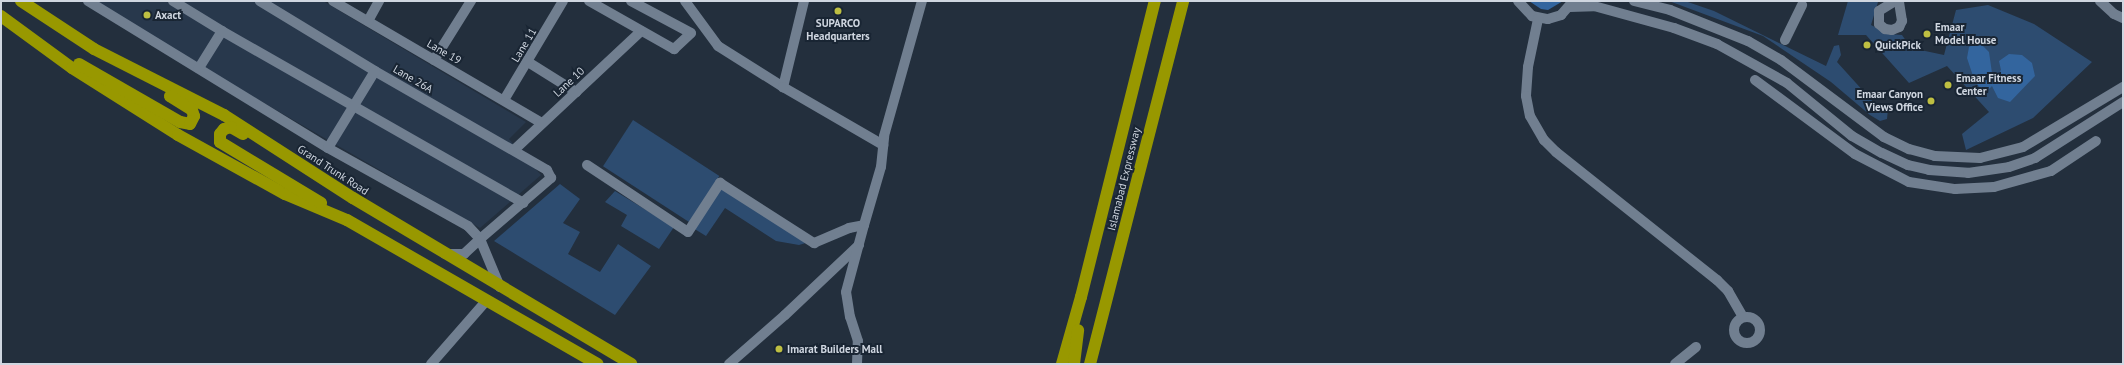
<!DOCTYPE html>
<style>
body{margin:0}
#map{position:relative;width:2124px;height:365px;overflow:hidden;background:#232f3d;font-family:"PT Sans",sans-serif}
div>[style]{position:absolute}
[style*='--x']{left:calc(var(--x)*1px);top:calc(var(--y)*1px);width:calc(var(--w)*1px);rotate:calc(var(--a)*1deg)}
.built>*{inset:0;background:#28384c}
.green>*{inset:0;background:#2d4c70;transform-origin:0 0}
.water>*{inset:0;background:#33659e}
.minor>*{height:10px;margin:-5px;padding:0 5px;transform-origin:5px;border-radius:5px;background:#717f90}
.minor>.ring{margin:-5px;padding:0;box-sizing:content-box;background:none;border:10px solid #717f90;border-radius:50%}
.highway>*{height:12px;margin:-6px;padding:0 6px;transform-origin:6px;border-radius:6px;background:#989800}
.dots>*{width:11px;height:11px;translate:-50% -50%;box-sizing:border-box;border:2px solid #192533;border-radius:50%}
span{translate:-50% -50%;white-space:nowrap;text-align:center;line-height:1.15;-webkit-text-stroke:4px #192533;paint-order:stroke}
.poi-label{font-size:11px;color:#cfd6e0;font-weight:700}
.left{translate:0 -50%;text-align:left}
.right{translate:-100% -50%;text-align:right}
.street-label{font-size:11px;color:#cfd6e0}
.frame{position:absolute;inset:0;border:2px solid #cfd6e0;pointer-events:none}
</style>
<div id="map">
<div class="built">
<i style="clip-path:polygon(88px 1px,323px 1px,526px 122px,509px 139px,541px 175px,480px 228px)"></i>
</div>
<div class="green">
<i style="clip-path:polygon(1669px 1px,1685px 1px,1714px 11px,1826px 66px,1834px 46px,1839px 45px,1841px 55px,1837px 62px,1875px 104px,1888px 109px,1887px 119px,1880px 121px,1870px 115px,1831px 82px,1763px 36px)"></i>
<i style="clip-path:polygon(1848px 1px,1878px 2px,1871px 25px,1888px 34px,1902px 35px,1911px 48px,1944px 55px,1956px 10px,1988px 5px,2034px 24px,2092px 62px,2033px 118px,1966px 150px,1962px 134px,1989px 112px,1947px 66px,1909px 83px,1866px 35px,1838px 35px)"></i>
<i style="left:633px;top:120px;width:103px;height:55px;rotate:33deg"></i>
<i style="clip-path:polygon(560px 184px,580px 199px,563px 223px,580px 232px,568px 254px,600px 272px,618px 244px,651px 266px,615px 315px,494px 241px)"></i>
<i style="clip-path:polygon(721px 187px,809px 242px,799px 245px,776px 241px,725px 208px,706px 236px,693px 228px)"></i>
<i style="clip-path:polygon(615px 191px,674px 227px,659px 249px,621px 226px,627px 215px,605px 202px)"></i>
</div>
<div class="water">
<i style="clip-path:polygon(1529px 1px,1563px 1px,1548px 10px,1541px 9px)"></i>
<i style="clip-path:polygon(1978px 41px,1989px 52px,1992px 73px,1997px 76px,2001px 70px,1999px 61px,2009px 54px,2022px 55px,2032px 63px,2035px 76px,2010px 102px,1998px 98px,1992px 86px,1985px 93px,1975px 82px,1967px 58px,1969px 47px)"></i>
</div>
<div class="minor">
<i style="--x:88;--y:1;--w:281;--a:31.5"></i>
<i style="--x:328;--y:148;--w:160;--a:29.1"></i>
<i style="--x:468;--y:226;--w:18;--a:47"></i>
<i style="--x:480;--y:239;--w:94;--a:-40.7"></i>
<i style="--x:551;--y:178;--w:9;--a:-117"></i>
<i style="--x:547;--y:170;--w:198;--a:-150.1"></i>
<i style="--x:375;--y:71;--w:135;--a:-148.7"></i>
<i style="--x:173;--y:1;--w:57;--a:31.5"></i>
<i style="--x:222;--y:31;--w:44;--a:121.9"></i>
<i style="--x:333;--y:1;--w:242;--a:30.3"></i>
<i style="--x:589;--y:1;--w:98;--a:29.5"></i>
<i style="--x:674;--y:49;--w:23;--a:-43"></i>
<i style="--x:691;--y:33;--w:68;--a:-151.9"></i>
<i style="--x:685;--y:1;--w:56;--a:53.7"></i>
<i style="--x:718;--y:46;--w:77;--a:32.2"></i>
<i style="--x:804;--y:1;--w:89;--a:103.7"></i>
<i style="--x:783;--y:87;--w:116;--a:30.1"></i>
<i style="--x:1518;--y:1;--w:21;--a:47"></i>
<i style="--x:1532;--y:16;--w:16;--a:11"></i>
<i style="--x:1548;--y:19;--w:14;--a:-17"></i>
<i style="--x:1561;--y:15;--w:18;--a:-49"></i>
<i style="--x:1634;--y:1;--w:37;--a:14"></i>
<i style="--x:1670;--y:10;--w:84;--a:21.7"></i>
<i style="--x:1748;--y:41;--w:38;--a:30"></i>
<i style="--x:1781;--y:60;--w:129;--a:36.8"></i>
<i style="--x:1884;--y:137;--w:28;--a:26"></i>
<i style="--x:1909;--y:149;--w:27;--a:15"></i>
<i style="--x:1935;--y:156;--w:45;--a:2.5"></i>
<i style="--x:1980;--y:158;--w:44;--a:-14.3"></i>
<i style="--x:2023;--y:147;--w:117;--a:-31"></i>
<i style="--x:1895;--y:1;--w:19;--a:148"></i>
<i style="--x:1879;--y:11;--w:13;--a:90"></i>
<i style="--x:1879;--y:24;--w:8;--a:40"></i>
<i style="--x:1885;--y:29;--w:7;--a:8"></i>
<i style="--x:1892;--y:30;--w:8;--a:-23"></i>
<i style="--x:1899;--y:27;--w:7;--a:-63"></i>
<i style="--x:1902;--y:21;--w:20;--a:-99"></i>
<i style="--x:2100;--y:1;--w:19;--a:43"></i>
<i style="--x:2114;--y:14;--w:10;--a:24"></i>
<i style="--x:1570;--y:7;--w:24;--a:-2"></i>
<i style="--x:1594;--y:6;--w:83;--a:15.4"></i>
<i style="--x:1674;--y:28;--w:46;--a:20.4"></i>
<i style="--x:1717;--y:44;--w:80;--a:29.1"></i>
<i style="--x:1787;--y:83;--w:84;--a:39.2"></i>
<i style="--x:1852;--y:136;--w:34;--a:30"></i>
<i style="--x:1882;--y:153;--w:29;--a:25"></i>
<i style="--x:1908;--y:165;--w:22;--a:13"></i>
<i style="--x:1929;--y:170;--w:39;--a:4"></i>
<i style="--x:1968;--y:173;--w:41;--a:-8.3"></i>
<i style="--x:2009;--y:167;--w:28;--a:-19"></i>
<i style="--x:2035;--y:158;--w:104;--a:-32.5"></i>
<i style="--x:1538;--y:19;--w:49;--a:101.8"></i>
<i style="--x:1528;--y:67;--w:29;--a:94"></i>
<i style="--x:1526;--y:96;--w:20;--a:79"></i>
<i style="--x:1530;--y:116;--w:28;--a:60"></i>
<i style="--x:1544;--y:140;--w:17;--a:45"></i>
<i style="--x:1556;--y:152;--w:206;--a:38.5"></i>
<i style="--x:1717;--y:280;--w:16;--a:45"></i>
<i style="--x:1728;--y:291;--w:30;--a:60"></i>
<i style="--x:368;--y:21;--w:23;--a:-61"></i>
<i style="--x:222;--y:31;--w:347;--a:29.7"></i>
<i style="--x:1785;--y:40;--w:39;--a:-64"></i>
<i style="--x:434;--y:60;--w:70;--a:-57.9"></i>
<i style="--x:528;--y:62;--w:57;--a:32"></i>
<i style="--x:1755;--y:80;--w:124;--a:36.5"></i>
<i style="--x:1855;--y:154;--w:61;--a:27.4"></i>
<i style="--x:1909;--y:182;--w:47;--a:8.7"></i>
<i style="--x:1955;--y:189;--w:39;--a:-3"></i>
<i style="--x:1994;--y:187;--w:59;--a:-15.7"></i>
<i style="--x:2051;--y:171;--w:54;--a:-33.7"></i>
<i style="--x:504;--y:100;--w:115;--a:-59.2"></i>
<i style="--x:328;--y:148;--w:90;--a:-58.6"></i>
<i style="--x:514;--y:150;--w:174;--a:-43.1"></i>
<i style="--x:587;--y:165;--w:121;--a:33.6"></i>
<i style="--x:688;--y:232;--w:59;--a:-56.9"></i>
<i style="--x:720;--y:183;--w:112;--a:32.6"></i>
<i style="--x:814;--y:243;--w:38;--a:-23"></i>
<i style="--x:849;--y:228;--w:15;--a:-11"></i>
<i style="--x:864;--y:225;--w:60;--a:-73.7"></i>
<i style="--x:881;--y:167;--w:31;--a:-84"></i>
<i style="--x:884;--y:136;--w:140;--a:-74.3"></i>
<i style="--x:445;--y:254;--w:19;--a:0"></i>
<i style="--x:464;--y:254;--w:22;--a:-43"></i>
<i style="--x:480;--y:239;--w:52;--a:67.4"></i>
<i class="ring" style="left:1734px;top:317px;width:16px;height:16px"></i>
<i style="--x:431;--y:364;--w:85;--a:-48.8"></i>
<i style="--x:729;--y:364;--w:74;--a:-41.2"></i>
<i style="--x:785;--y:315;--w:102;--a:-43.4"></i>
<i style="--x:857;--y:364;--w:23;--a:-88"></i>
<i style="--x:858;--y:341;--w:25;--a:-108"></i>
<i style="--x:850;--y:317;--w:25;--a:-99"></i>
<i style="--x:846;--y:292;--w:69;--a:-75"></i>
<i style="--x:1675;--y:364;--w:27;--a:-39"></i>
</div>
<div class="highway">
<i style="--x:21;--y:1;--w:87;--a:33.3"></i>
<i style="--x:94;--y:49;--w:146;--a:26.9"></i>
<i style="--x:224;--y:115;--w:153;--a:32.8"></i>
<i style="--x:353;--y:198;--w:324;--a:30.8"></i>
<i style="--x:1;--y:16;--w:88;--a:36.2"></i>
<i style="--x:72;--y:68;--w:125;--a:32.3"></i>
<i style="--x:178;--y:135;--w:122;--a:28.9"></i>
<i style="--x:285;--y:194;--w:67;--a:22.8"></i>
<i style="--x:347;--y:220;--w:289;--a:29.9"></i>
<i style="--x:79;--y:64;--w:116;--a:29.9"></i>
<i style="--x:180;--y:122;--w:10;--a:11"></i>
<i style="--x:190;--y:124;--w:9;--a:-63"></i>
<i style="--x:194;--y:116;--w:6;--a:-108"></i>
<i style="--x:192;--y:110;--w:26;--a:-148"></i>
<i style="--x:243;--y:134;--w:14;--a:-150"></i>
<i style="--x:231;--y:127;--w:7;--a:164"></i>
<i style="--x:224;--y:129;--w:6;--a:129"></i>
<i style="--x:220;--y:134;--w:8;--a:90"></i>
<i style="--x:220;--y:142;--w:118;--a:31.1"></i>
<i style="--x:1062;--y:364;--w:70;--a:-74.2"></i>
<i style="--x:1081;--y:297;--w:305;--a:-76"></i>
<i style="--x:1074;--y:364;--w:34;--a:-83"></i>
<i style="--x:1090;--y:364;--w:375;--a:-75.6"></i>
</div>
<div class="dots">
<i style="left:838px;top:11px;background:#bebf42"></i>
<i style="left:147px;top:15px;background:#bebf42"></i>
<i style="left:1927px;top:34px;background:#bebf42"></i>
<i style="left:1867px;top:45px;background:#bebf42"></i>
<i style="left:1948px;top:85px;background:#bebf42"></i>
<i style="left:1931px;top:101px;background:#bebf42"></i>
<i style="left:779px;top:349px;background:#bebf42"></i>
</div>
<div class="poi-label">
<span class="left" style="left:155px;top:15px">Axact</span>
<span style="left:838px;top:30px">SUPARCO<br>Headquarters</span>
<span class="left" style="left:1935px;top:34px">Emaar<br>Model House</span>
<span class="left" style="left:1875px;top:45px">QuickPick</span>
<span class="left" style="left:1956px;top:85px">Emaar Fitness<br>Center</span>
<span class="right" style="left:1923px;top:101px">Emaar Canyon<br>Views Office</span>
<span class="left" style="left:787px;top:349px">Imarat Builders Mall</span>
</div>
<div class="street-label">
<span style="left:524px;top:45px;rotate:-59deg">Lane 11</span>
<span style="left:444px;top:52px;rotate:30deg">Lane 19</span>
<span style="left:413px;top:79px;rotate:30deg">Lane 26A</span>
<span style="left:569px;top:82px;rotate:-43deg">Lane 10</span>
<span style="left:333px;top:170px;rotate:33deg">Grand Trunk Road</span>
<span style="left:1124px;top:179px;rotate:-76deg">Islamabad Expressway</span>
</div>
<div class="frame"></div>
</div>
